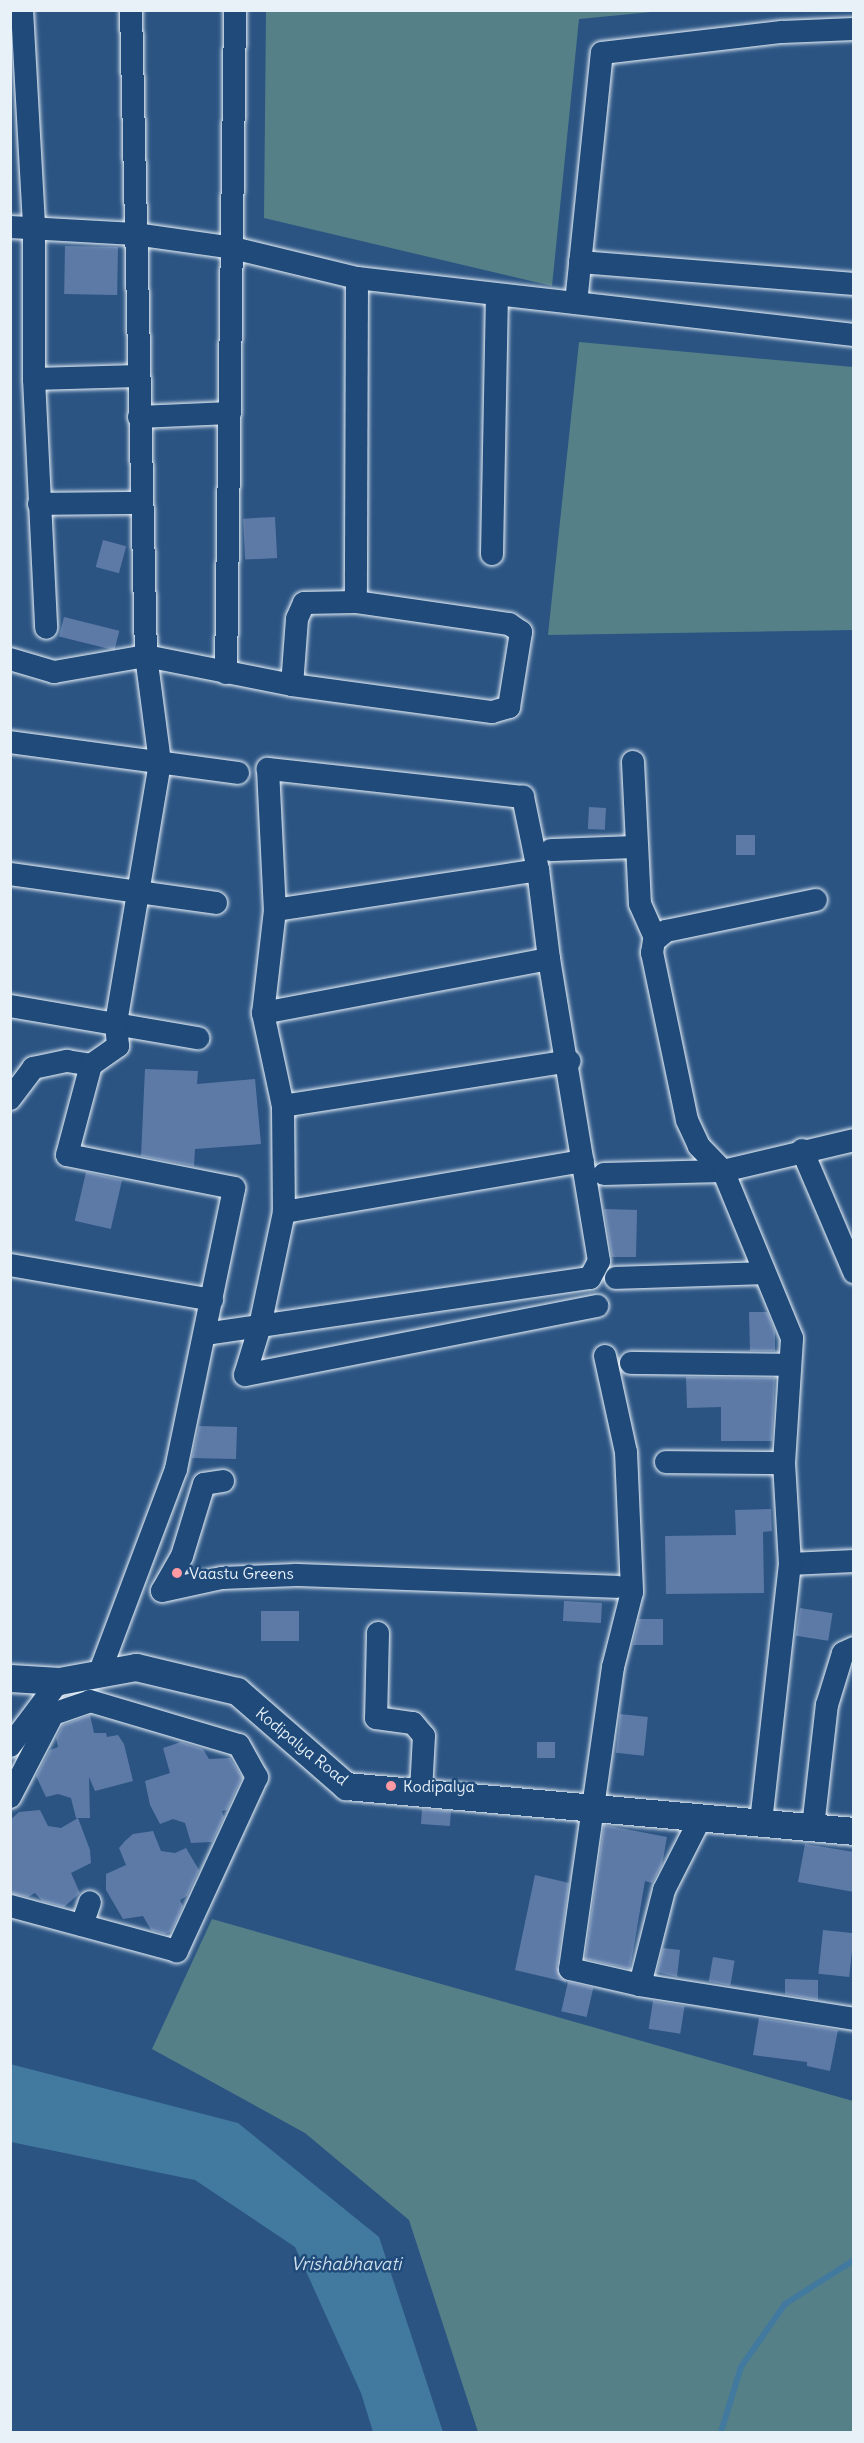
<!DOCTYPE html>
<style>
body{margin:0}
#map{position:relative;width:864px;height:2443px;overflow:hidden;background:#2b5483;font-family:Delius,sans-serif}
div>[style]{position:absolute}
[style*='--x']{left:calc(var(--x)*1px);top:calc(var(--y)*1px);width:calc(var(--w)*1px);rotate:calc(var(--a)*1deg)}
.green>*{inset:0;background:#568087}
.water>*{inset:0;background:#42799f}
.stream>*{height:6px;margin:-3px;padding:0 3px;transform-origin:3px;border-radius:3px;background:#42799f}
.building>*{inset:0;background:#5d7aa7;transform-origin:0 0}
.roads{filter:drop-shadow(0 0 2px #e8f1f8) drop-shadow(0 0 2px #e8f1f8)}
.minor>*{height:22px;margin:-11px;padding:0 11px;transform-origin:11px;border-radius:11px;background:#1f4a7a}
.major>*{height:27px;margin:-13.5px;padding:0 13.5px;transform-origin:13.5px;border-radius:13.5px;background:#1f4a7a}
.dots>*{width:16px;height:16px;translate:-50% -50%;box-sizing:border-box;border:3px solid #1f4a7a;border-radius:50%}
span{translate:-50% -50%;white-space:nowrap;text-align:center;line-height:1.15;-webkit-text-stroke:5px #1f4a7a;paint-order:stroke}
.poi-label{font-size:16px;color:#e8f1f8}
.left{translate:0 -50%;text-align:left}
.street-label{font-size:16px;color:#e8f1f8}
.water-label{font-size:18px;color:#cfdfeb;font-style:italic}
.frame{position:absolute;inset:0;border:12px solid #e8f1f8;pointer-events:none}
</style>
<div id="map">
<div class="green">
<i style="clip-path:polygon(266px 11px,662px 11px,579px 19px,552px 286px,264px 218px)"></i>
<i style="clip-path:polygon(579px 342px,853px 367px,853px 630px,548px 635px)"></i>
<i style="clip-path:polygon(212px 1919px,853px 2101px,853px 2432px,478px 2432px,409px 2220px,305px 2133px,152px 2049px)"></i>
</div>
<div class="water">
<i style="clip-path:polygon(10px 2064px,238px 2123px,379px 2237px,443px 2432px,373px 2432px,361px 2393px,295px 2247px,195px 2180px,11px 2142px)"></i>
</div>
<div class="stream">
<i style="--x:721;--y:2432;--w:68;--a:-72.9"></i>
<i style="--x:741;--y:2367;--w:77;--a:-55.1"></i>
<i style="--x:785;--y:2304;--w:82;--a:-32.5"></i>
</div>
<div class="building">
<i style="left:65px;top:246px;width:53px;height:48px;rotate:1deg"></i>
<i style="left:275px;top:517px;width:41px;height:32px;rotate:87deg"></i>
<i style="left:103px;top:540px;width:24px;height:28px;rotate:15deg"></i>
<i style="left:64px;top:617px;width:57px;height:20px;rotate:14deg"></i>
<i style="left:589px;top:807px;width:17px;height:22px;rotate:3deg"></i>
<i style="left:736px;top:835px;width:19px;height:20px"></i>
<i style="clip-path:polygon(145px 1069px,198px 1071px,197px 1084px,255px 1079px,261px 1144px,195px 1149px,194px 1166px,141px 1156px)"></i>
<i style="left:86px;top:1172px;width:37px;height:50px;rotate:13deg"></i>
<i style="clip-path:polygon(604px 1209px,637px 1210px,636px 1257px,612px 1257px)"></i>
<i style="clip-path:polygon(749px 1312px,767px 1312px,775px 1331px,775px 1351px,750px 1351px)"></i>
<i style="clip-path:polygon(686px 1377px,775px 1378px,772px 1441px,721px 1441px,721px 1407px,687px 1408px)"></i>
<i style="clip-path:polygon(199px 1426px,237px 1427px,236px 1459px,192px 1458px)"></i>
<i style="clip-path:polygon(771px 1509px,772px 1531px,763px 1532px,764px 1593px,666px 1594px,665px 1536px,736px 1535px,735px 1510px)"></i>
<i style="left:564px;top:1601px;width:38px;height:20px;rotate:3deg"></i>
<i style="left:800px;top:1608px;width:33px;height:28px;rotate:9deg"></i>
<i style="left:261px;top:1611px;width:38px;height:30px"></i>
<i style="clip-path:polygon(639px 1619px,663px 1619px,663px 1645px,633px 1645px)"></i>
<i style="left:620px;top:1714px;width:28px;height:39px;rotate:6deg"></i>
<i style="clip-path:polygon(90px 1715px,94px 1733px,106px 1733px,107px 1737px,118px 1735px,124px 1744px,133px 1781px,95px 1791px,89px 1777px,90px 1818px,76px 1818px,71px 1798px,58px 1794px,46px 1797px,36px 1776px,50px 1750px,58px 1747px,56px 1738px,63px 1725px)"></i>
<i style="clip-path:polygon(181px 1742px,203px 1749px,209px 1759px,230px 1758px,242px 1777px,227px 1810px,222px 1811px,224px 1817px,212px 1842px,191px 1843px,185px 1823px,173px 1819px,160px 1824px,150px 1805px,145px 1781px,170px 1773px,163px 1748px)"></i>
<i style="left:555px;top:1742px;width:16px;height:18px;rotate:90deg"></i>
<i style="left:422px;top:1809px;width:29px;height:15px;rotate:4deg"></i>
<i style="clip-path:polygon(40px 1810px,48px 1826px,61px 1828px,78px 1818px,90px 1850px,91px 1863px,71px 1873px,80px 1893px,64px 1907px,42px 1901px,35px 1893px,28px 1897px,10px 1893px,10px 1820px,19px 1812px)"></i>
<i style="clip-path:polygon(604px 1825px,667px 1837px,662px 1865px,652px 1883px,645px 1881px,630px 1969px,585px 1959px)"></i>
<i style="clip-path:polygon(153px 1831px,161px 1851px,175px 1853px,186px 1848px,199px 1870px,187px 1896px,180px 1900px,183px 1906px,171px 1932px,165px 1934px,151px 1930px,143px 1916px,123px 1919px,106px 1890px,106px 1874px,126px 1865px,119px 1848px,125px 1841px,133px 1834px)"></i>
<i style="clip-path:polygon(805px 1844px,854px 1852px,854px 1892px,798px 1882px)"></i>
<i style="clip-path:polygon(535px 1875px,569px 1883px,557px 1967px,566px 1982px,515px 1970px)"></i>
<i style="left:823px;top:1930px;width:31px;height:44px;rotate:6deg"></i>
<i style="clip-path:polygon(663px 1948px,680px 1950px,677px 1977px,657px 1972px)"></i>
<i style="left:713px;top:1957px;width:22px;height:25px;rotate:10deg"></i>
<i style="clip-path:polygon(785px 1979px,818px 1980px,818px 2000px,785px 1994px)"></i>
<i style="left:568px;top:1982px;width:26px;height:30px;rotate:13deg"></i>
<i style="left:653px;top:2001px;width:32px;height:28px;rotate:9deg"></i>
<i style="clip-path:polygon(759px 2018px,838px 2030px,830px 2071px,807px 2066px,807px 2062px,753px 2055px)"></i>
</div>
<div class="roads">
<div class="minor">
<i style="--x:22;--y:10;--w:216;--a:86.8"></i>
<i style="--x:34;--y:226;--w:153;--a:90"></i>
<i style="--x:34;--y:379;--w:249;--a:87.2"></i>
<i style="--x:10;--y:227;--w:125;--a:3.2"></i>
<i style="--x:135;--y:234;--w:99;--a:8.1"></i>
<i style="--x:233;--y:248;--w:128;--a:13.6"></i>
<i style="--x:357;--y:278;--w:324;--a:90.2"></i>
<i style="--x:356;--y:602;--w:52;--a:178.9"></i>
<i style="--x:304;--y:603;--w:17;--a:114"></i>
<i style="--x:297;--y:619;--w:66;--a:94.3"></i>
<i style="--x:580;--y:262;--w:275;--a:4.6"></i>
<i style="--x:357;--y:278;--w:500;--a:6.54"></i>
<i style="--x:576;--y:303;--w:251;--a:-84.1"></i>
<i style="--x:602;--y:53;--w:181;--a:-6.7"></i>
<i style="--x:782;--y:32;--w:72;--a:-2.4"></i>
<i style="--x:34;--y:379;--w:104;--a:-1.7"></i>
<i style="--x:139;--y:417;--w:91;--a:-2.5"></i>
<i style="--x:39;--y:504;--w:103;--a:-0.6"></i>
<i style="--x:492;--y:554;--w:259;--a:-88.9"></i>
<i style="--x:10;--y:659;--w:46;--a:16.5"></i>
<i style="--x:54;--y:672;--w:93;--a:-9.9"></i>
<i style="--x:146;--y:656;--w:149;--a:11.2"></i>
<i style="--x:292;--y:685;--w:202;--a:7.7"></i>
<i style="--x:492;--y:712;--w:18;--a:-16"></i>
<i style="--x:509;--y:707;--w:76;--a:-80.9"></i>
<i style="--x:521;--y:632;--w:14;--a:-146"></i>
<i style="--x:509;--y:624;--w:155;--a:-171.8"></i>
<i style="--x:226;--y:673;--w:663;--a:-89.22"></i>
<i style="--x:10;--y:742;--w:230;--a:7.7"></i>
<i style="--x:633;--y:762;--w:142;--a:87.2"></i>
<i style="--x:640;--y:904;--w:37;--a:66"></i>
<i style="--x:551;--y:850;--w:86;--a:-2"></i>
<i style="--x:10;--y:874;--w:208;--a:8"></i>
<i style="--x:275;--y:910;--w:266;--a:-8.6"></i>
<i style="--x:10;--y:1006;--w:191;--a:9.7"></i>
<i style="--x:263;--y:1013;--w:291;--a:-10.7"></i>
<i style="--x:10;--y:1099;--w:39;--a:-53"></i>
<i style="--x:33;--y:1068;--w:35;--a:-12"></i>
<i style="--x:67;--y:1061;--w:24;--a:9"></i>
<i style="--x:283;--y:1106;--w:290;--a:-8.9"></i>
<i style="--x:802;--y:1150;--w:133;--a:66.9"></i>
<i style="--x:723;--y:1171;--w:35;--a:-134"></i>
<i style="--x:699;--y:1146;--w:29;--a:-115"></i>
<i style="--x:687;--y:1120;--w:171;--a:-101.8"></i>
<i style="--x:652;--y:953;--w:12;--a:-81"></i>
<i style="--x:654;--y:941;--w:16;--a:-40"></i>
<i style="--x:666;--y:931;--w:153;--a:-11.7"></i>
<i style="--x:604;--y:1174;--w:119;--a:-1.4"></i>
<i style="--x:284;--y:1212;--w:303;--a:-9.7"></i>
<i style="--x:10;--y:1265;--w:205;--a:9.8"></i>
<i style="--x:616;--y:1278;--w:148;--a:-1.9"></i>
<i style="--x:205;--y:1334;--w:389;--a:-8.3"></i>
<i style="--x:590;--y:1278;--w:19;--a:-62"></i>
<i style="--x:599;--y:1261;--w:306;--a:-99.4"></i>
<i style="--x:549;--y:959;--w:90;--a:-97"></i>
<i style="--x:538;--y:870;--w:75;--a:-101.6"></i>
<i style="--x:523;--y:797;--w:257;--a:-173.7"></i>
<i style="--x:268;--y:769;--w:141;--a:87.2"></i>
<i style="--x:275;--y:910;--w:104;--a:96.6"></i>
<i style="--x:263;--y:1013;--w:95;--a:77.9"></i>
<i style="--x:283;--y:1106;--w:106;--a:89.5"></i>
<i style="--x:284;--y:1212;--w:116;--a:101.9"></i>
<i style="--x:260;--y:1326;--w:51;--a:107"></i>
<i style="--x:245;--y:1375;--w:359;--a:-11.1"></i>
<i style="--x:605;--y:1356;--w:98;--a:77.7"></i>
<i style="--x:626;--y:1452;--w:140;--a:87.5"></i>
<i style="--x:632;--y:1592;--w:77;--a:104.2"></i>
<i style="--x:613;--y:1667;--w:305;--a:98.1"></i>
<i style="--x:570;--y:1969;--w:72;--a:12.9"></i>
<i style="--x:640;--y:1985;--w:217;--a:9"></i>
<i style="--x:631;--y:1363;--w:159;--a:0.7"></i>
<i style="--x:666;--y:1462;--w:118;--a:0.5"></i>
<i style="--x:223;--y:1481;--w:19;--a:171"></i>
<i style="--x:204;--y:1484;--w:75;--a:107"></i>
<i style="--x:182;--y:1556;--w:40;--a:119.7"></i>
<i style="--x:162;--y:1591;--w:61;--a:-12.2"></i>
<i style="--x:222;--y:1578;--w:74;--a:-2.3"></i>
<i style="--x:296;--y:1575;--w:321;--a:2.1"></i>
<i style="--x:790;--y:1564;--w:64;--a:-2.7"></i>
<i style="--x:378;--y:1633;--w:85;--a:91.3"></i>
<i style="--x:376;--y:1718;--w:37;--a:8"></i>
<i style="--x:413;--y:1723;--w:17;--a:50"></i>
<i style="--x:424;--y:1736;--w:56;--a:93.1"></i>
<i style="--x:99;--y:1674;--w:219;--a:-69.4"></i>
<i style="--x:176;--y:1469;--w:287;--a:-78.3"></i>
<i style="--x:234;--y:1188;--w:170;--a:-168.8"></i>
<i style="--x:67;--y:1155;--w:93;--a:-75.1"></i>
<i style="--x:91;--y:1065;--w:33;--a:-35"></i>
<i style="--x:118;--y:1046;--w:23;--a:-95"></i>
<i style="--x:116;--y:1023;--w:265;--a:-80.4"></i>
<i style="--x:160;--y:762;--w:107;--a:-97.5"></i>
<i style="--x:146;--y:656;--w:646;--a:-91.33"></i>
<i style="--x:10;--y:1746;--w:81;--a:-53"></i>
<i style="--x:10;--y:1797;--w:93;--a:-62.6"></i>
<i style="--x:53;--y:1714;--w:39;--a:-19"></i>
<i style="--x:90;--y:1701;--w:155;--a:16.5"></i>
<i style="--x:239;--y:1745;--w:37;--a:61"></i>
<i style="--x:257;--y:1777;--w:192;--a:114.7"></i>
<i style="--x:177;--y:1951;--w:173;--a:-164.9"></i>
<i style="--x:761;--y:1822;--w:260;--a:-83.6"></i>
<i style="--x:790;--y:1564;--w:101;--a:-93.4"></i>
<i style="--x:784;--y:1463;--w:125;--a:-86.3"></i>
<i style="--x:792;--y:1338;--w:181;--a:-112.4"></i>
<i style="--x:723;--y:1171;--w:135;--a:-13.3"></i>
<i style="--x:813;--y:1827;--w:123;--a:-83.5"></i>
<i style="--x:827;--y:1705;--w:54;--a:-72.9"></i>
<i style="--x:843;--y:1653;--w:12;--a:-24"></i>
<i style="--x:82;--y:1925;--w:24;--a:-71"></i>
<i style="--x:640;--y:1985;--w:98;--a:-75.8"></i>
<i style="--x:664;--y:1890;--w:82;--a:-63.1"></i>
</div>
<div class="major">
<i style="--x:10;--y:1678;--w:49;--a:3.5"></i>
<i style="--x:59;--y:1681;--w:78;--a:-10.3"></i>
<i style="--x:136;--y:1667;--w:104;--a:13.4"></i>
<i style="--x:237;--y:1691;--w:145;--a:41.1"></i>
<i style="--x:346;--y:1786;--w:510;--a:5.06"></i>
</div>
</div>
<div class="dots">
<i style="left:177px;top:1573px;background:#ff9aa2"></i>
<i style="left:391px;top:1786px;background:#ff9aa2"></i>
</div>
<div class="poi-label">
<span class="left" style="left:189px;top:1573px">Vaastu Greens</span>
<span class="left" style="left:403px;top:1786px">Kodipalya</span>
</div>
<div class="street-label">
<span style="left:302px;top:1746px;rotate:39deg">Kodipalya Road</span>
</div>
<div class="water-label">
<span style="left:346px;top:2264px">Vrishabhavati</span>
</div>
<div class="frame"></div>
</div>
